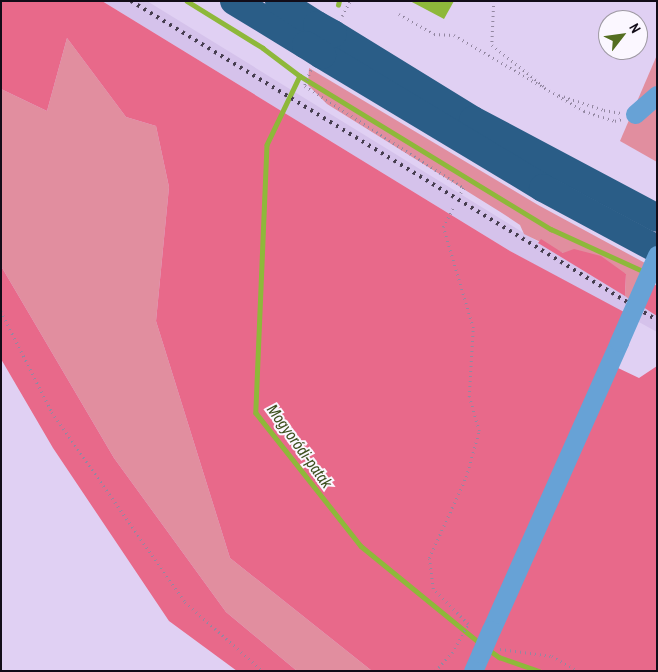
<!DOCTYPE html>
<meta charset="utf-8">
<style>
body{margin:0}
#map{position:relative;width:658px;height:672px;overflow:hidden;background:#e0d0f3;font-family:"Archivo Narrow",sans-serif}
div>[style]{position:absolute}
[style*='--x']{left:calc(var(--x)*1px);top:calc(var(--y)*1px);width:calc(var(--w)*1px);rotate:calc(var(--a)*1deg)}
.built>*{inset:0;background:#d5c2eb}
.green>*{inset:0;background:#e18e9f}
.forest>*{inset:0;background:#e8698a}
.water>*{inset:0;background:#8eb83a}
.stream>*{height:4.5px;margin:-2.25px;padding:0 2.25px;transform-origin:2.25px;border-radius:2.25px;background:#8eb83a}
.path>*{height:2.5px;margin-top:-1.25px;transform-origin:0;background:repeating-linear-gradient(90deg,#9387a1 0 1px,transparent 0 5px)}
.minor>*{height:19px;margin:-9.5px;padding:0 9.5px;transform-origin:9.5px;border-radius:9.5px;background:#67a2d6}
.highway>*{height:28px;margin:-14px;padding:0 14px;transform-origin:14px;border-radius:14px;background:#2a5d87}
.rail>*{height:4px;margin-top:-2px;transform-origin:0;background:repeating-linear-gradient(90deg,#463d4f 0 2.5px,transparent 0 7.5px)}
.minor-bridge>*{height:19px;margin:-9.5px;padding:0 9.5px;transform-origin:9.5px;border-radius:9.5px;background:#67a2d6}
.highway-bridge>*{height:28px;margin:-14px;padding:0 14px;transform-origin:14px;border-radius:14px;background:#2a5d87}
span{translate:-50% -50%;white-space:nowrap;text-align:center;line-height:1.15;-webkit-text-stroke:4px #fbf7ff;paint-order:stroke}
.water-label{font-size:16px;color:#3d4f1e;font-style:italic}
.frame{position:absolute;inset:0;border:2px solid #120c18;pointer-events:none}
.north{position:absolute;left:598px;top:10px;width:50px;height:50px;box-sizing:border-box;background:#fbf7ff;border:1px solid #9e99a3;border-radius:50%;rotate:60deg;font-size:14px;font-weight:700;line-height:20px;text-align:center;color:#120c18}
.north::after{content:'';display:block;margin:auto;width:18px;height:22px;background:#546e21;clip-path:polygon(50% 0,100% 100%,50% 72%,0 100%)}
</style>
<div id="map">
<div class="built">
<i style="clip-path:polygon(102px 1px,147px 1px,657px 315px,657px 332px,510px 251px)"></i>
</div>
<div class="green">
<i style="clip-path:polygon(67px 38px,126px 117px,156px 126px,169px 187px,156px 321px,230px 558px,372px 671px,297px 671px,226px 612px,114px 458px,1px 266px,1px 89px,47px 111px)"></i>
<i style="clip-path:polygon(657px 55px,657px 162px,620px 141px)"></i>
<i style="clip-path:polygon(309px 68px,538px 205px,645px 263px,629px 299px,625px 296px,626px 274px,563px 253px,524px 234px,520px 225px,502px 213px,327px 104px,308px 85px)"></i>
</div>
<div class="forest">
<i style="clip-path:polygon(1px 1px,102px 1px,510px 251px,624px 312px,612px 339px,618px 368px,639px 378px,657px 366px,657px 671px,372px 671px,230px 558px,156px 321px,169px 187px,156px 126px,126px 117px,67px 38px,47px 111px,1px 89px)"></i>
<i style="clip-path:polygon(541px 239px,563px 253px,574px 249px,601px 256px,626px 274px,625px 296px,538px 243px)"></i>
<i style="clip-path:polygon(1px 266px,114px 458px,226px 612px,297px 671px,237px 671px,169px 621px,53px 448px,1px 359px)"></i>
<i style="clip-path:polygon(654px 284px,657px 286px,657px 316px,643px 307px)"></i>
</div>
<div class="water">
<i style="clip-path:polygon(410px 1px,454px 1px,444px 19px)"></i>
</div>
<div class="stream">
<i style="--x:187;--y:1;--w:89;--a:31.7"></i>
<i style="--x:263;--y:48;--w:46;--a:37.1"></i>
<i style="--x:300;--y:76;--w:294;--a:31.4"></i>
<i style="--x:551;--y:229;--w:103;--a:24.6"></i>
<i style="--x:338;--y:5;--w:4;--a:-76"></i>
<i style="--x:300;--y:76;--w:76;--a:115.6"></i>
<i style="--x:267;--y:145;--w:268;--a:92.4"></i>
<i style="--x:256;--y:413;--w:169;--a:51.7"></i>
<i style="--x:361;--y:546;--w:154;--a:39.2"></i>
<i style="--x:488;--y:649;--w:14;--a:36"></i>
<i style="--x:499;--y:657;--w:42;--a:19.3"></i>
</div>
<div class="path">
<i style="--x:494;--y:1;--w:44;--a:92.6"></i>
<i style="--x:492;--y:45;--w:66;--a:38.3"></i>
<i style="--x:399;--y:14;--w:40;--a:29.7"></i>
<i style="--x:434;--y:34;--w:20;--a:3"></i>
<i style="--x:454;--y:35;--w:151;--a:30.3"></i>
<i style="--x:584;--y:111;--w:33;--a:18"></i>
<i style="--x:615;--y:121;--w:7;--a:-16"></i>
<i style="--x:342;--y:16;--w:17;--a:-62"></i>
<i style="--x:311;--y:70;--w:17;--a:111"></i>
<i style="--x:305;--y:86;--w:189;--a:32.7"></i>
<i style="--x:464;--y:188;--w:6;--a:121"></i>
<i style="--x:559;--y:95;--w:47;--a:18.4"></i>
<i style="--x:604;--y:110;--w:17;--a:10"></i>
<i style="--x:1;--y:311;--w:113;--a:63.2"></i>
<i style="--x:52;--y:412;--w:232;--a:55"></i>
<i style="--x:185;--y:602;--w:104;--a:41.5"></i>
<i style="--x:500;--y:649;--w:52;--a:7.7"></i>
<i style="--x:552;--y:656;--w:30;--a:30"></i>
<i style="--x:435;--y:671;--w:25;--a:-47"></i>
<i style="--x:452;--y:653;--w:33;--a:-61"></i>
<i style="--x:468;--y:624;--w:49;--a:-135"></i>
<i style="--x:433;--y:589;--w:31;--a:-97"></i>
<i style="--x:429;--y:558;--w:89;--a:-65.4"></i>
<i style="--x:466;--y:477;--w:48;--a:-74.2"></i>
<i style="--x:479;--y:431;--w:35;--a:-106"></i>
<i style="--x:469;--y:397;--w:69;--a:-86.7"></i>
<i style="--x:473;--y:328;--w:105;--a:-106.5"></i>
<i style="--x:443;--y:227;--w:24;--a:-62"></i>
</div>
<div class="minor">
<i style="--x:635;--y:114;--w:29;--a:-41"></i>
<i style="--x:491;--y:630;--w:315;--a:-66"></i>
<i style="--x:473;--y:671;--w:20;--a:-66"></i>
</div>
<div class="highway">
<i style="--x:234;--y:1;--w:84;--a:31.4"></i>
<i style="--x:279;--y:1;--w:45;--a:32.3"></i>
<i style="--x:333;--y:34;--w:164;--a:31.6"></i>
<i style="--x:473;--y:120;--w:208;--a:28"></i>
<i style="--x:322;--y:55;--w:258;--a:31"></i>
<i style="--x:543;--y:188;--w:129;--a:28.2"></i>
</div>
<div class="rail">
<i style="--x:131;--y:1;--w:615;--a:31.24"></i>
</div>
<div class="minor-bridge">
<i style="--x:619;--y:342;--w:95;--a:-66.4"></i>
<i style="--x:481;--y:653;--w:25;--a:-67"></i>
</div>
<div class="highway-bridge">
<i style="--x:317;--y:25;--w:18;--a:29"></i>
<i style="--x:306;--y:45;--w:19;--a:32"></i>
</div>
<div class="water-label">
<span style="left:300px;top:446px;rotate:54deg">Mogyoródi-patak</span>
</div>
<div class="frame"></div>
<div class="north">N</div>
</div>
